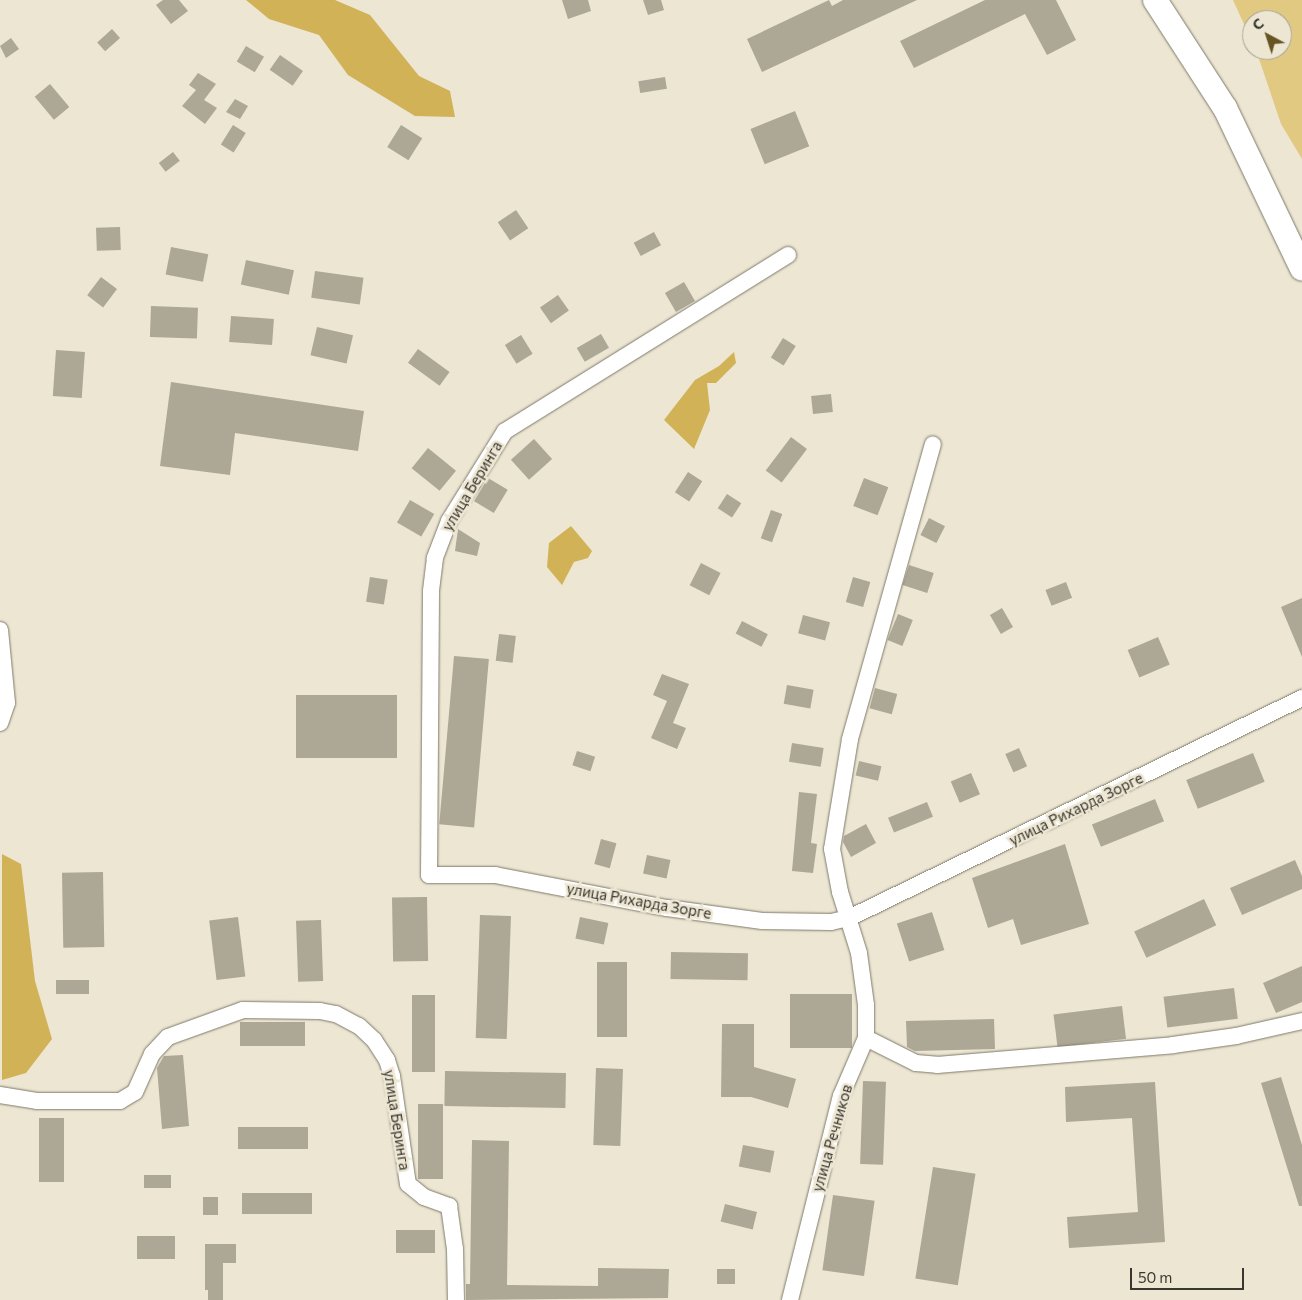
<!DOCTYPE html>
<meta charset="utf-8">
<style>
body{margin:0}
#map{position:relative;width:1302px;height:1300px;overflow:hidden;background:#ece6d3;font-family:Commissioner,sans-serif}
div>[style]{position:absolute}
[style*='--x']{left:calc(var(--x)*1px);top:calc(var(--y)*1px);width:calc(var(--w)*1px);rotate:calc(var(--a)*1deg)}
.green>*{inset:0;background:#e2c982}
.water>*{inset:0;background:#d1b256}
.building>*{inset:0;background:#ada795;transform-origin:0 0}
.roads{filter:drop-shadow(0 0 1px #7f7969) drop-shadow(0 0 1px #7f7969)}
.minor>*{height:16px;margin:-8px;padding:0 8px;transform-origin:8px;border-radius:8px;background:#fff}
.secondary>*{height:24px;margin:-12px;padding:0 12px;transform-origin:12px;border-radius:12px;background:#fff}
span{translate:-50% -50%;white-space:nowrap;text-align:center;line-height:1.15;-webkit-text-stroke:5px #ece6d3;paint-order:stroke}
.street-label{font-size:15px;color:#3a3730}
.north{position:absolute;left:1242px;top:10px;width:50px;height:50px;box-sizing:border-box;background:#ece6d3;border:1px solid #a5a092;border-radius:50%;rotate:320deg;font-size:14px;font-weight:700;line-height:20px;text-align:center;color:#3a3730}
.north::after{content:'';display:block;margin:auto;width:18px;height:22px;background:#665523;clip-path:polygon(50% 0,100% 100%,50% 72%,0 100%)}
.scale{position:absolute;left:1130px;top:1268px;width:114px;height:22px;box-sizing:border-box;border:2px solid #3a3730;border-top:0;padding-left:6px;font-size:15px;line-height:18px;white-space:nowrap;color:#3a3730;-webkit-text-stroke:4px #ece6d3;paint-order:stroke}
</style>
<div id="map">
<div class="green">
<i style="clip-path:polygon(1233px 0,1302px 0,1302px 159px,1281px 124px,1256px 50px,1282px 50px,1282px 20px,1252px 20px,1252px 42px)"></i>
</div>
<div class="water">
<i style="clip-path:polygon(246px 0,335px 0,370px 15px,419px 76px,450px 91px,455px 117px,415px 116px,348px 75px,319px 35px,269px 19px)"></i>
<i style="clip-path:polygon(734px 352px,736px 363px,716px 383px,707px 383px,710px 410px,694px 449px,664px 420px,695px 380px,719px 366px)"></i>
<i style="clip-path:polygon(571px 526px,592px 551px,588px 558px,574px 562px,562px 585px,547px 567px,549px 543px)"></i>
<i style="clip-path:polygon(2px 854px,21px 864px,35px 981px,52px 1039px,26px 1073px,2px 1080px)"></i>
</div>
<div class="building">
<i style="clip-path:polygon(163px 0,179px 0,188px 11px,171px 24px,156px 5px)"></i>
<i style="clip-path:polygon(562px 0,588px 0,591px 11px,568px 19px)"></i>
<i style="clip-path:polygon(643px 0,661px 0,664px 10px,648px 15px)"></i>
<i style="clip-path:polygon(829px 0,832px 6px,843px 0,917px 0,762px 72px,747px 39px)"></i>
<i style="clip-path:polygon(985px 0,1056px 0,1076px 40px,1047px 55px,1025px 14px,914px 68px,900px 41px)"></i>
<i style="left:112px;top:29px;width:12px;height:20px;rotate:48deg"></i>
<i style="clip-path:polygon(11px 38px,19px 49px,6px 58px,0 46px)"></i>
<i style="left:246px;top:46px;width:21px;height:18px;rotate:31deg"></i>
<i style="left:280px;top:55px;width:28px;height:18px;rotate:35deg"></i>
<i style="clip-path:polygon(198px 73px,216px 84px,204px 100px,217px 108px,205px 124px,182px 106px,196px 90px,189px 85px)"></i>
<i style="left:665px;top:77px;width:12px;height:27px;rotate:81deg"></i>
<i style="left:50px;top:84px;width:30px;height:20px;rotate:50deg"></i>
<i style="clip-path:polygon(235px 99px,248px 106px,240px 119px,226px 112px)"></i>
<i style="left:795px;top:111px;width:38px;height:48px;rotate:68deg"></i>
<i style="left:233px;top:125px;width:15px;height:23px;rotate:32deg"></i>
<i style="left:401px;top:125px;width:25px;height:26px;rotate:32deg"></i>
<i style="left:173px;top:152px;width:11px;height:18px;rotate:52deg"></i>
<i style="left:516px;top:210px;width:22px;height:22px;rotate:56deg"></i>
<i style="left:120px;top:227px;width:23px;height:24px;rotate:88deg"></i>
<i style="left:654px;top:232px;width:15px;height:23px;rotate:62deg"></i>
<i style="left:171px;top:247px;width:38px;height:28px;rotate:11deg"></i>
<i style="left:246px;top:260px;width:49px;height:25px;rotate:12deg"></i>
<i style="left:315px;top:271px;width:49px;height:27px;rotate:8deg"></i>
<i style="left:101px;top:277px;width:20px;height:23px;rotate:37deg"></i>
<i style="left:684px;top:282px;width:22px;height:22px;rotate:60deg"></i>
<i style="left:558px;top:295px;width:19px;height:22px;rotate:55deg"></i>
<i style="left:151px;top:306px;width:47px;height:31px;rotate:2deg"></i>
<i style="left:231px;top:316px;width:43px;height:26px;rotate:4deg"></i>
<i style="left:317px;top:327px;width:37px;height:29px;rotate:13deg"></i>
<i style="left:601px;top:334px;width:16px;height:28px;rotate:60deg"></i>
<i style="left:521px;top:335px;width:22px;height:19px;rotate:58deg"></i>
<i style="left:783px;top:338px;width:15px;height:23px;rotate:32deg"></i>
<i style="left:418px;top:349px;width:39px;height:17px;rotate:36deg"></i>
<i style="left:56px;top:350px;width:29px;height:46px;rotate:4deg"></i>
<i style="clip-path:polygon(171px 382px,364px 411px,358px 451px,235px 433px,230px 475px,160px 466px)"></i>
<i style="left:831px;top:394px;width:18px;height:20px;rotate:84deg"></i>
<i style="left:791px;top:437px;width:20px;height:42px;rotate:37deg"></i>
<i style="left:534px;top:439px;width:27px;height:31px;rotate:48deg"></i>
<i style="left:428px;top:448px;width:36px;height:26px;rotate:39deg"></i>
<i style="left:688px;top:472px;width:17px;height:24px;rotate:33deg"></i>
<i style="left:488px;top:478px;width:23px;height:27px;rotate:31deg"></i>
<i style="left:864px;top:478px;width:26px;height:30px;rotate:21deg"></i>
<i style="left:727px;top:494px;width:17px;height:17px;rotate:33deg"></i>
<i style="left:410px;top:500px;width:28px;height:26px;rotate:30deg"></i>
<i style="left:771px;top:510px;width:12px;height:30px;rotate:20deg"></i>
<i style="left:929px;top:518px;width:18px;height:19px;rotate:27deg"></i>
<i style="clip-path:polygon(458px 529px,480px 543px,477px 556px,455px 551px)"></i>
<i style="left:701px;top:563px;width:22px;height:25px;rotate:27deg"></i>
<i style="left:909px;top:565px;width:26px;height:21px;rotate:18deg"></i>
<i style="left:370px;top:577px;width:18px;height:25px;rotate:9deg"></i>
<i style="left:853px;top:577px;width:18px;height:26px;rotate:16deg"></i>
<i style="left:1066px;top:582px;width:17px;height:22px;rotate:69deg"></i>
<i style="clip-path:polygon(1302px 598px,1302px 657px,1281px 607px)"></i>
<i style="left:1002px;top:608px;width:22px;height:14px;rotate:60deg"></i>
<i style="left:898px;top:614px;width:16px;height:28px;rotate:22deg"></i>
<i style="left:803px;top:615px;width:28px;height:19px;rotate:15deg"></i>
<i style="left:742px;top:621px;width:29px;height:14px;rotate:27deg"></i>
<i style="left:499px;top:634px;width:17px;height:27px;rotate:7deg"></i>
<i style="left:1158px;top:637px;width:30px;height:33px;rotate:67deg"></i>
<i style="left:454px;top:656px;width:35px;height:169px;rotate:5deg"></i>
<i style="clip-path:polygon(662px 674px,689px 684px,673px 723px,686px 728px,677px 749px,651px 738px,667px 701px,653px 695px)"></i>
<i style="left:787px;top:685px;width:27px;height:19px;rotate:10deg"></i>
<i style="left:875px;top:688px;width:23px;height:21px;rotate:15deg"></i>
<i style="left:397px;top:695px;width:63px;height:101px;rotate:90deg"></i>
<i style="left:792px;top:743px;width:32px;height:19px;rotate:9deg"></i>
<i style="left:1019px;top:748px;width:20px;height:15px;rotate:66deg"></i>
<i style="left:577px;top:751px;width:19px;height:15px;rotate:18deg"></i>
<i style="left:1253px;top:753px;width:31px;height:72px;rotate:68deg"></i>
<i style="left:859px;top:761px;width:23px;height:15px;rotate:13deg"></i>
<i style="left:971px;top:773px;width:23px;height:22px;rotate:67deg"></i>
<i style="clip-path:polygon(799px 792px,817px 794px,811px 843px,817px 844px,813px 873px,792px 871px)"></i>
<i style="left:1155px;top:799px;width:24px;height:68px;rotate:68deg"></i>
<i style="left:927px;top:802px;width:16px;height:42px;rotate:68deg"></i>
<i style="clip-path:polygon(866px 824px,876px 843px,851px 857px,843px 842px,844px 836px)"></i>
<i style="left:601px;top:839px;width:16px;height:26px;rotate:15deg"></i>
<i style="clip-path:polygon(1065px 844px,1089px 924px,1021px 945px,1013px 919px,988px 928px,972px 878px)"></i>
<i style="left:647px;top:855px;width:24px;height:19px;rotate:12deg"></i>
<i style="clip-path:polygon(1295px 860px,1302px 876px,1302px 889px,1242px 915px,1230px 888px)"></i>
<i style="left:103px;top:872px;width:75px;height:41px;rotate:89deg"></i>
<i style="left:427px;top:897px;width:64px;height:35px;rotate:89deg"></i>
<i style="left:1204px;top:899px;width:29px;height:77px;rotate:65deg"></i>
<i style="left:932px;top:912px;width:40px;height:37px;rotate:72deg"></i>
<i style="left:480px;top:915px;width:31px;height:123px;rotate:2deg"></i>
<i style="left:238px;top:917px;width:60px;height:29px;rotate:83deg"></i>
<i style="left:580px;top:917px;width:29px;height:22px;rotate:12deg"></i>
<i style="left:321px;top:920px;width:61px;height:25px;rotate:88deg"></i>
<i style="left:671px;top:952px;width:77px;height:27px;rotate:1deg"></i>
<i style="left:597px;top:962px;width:30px;height:75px"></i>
<i style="clip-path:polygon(1302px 966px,1302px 1002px,1276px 1013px,1263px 983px)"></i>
<i style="left:56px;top:980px;width:33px;height:14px"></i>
<i style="left:1234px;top:988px;width:31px;height:71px;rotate:83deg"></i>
<i style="left:790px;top:994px;width:62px;height:54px"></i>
<i style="left:412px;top:995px;width:23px;height:77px"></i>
<i style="left:1122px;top:1006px;width:33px;height:69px;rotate:83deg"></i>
<i style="clip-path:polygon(994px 1019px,995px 1049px,915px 1051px,907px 1047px,906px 1021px)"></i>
<i style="left:240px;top:1022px;width:65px;height:24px"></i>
<i style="clip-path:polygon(722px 1024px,754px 1024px,754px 1067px,796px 1079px,788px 1108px,751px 1097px,721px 1097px)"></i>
<i style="clip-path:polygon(183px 1055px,189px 1126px,162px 1129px,157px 1068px,164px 1056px)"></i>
<i style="left:596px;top:1068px;width:27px;height:77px;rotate:2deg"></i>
<i style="left:445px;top:1071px;width:121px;height:35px;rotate:1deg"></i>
<i style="clip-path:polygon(1281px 1077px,1302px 1145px,1302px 1206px,1299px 1206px,1261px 1083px)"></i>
<i style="left:863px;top:1081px;width:23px;height:83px;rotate:2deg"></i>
<i style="clip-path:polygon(1155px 1082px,1165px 1242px,1069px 1248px,1067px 1217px,1138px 1212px,1132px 1118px,1066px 1122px,1065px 1087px)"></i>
<i style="left:418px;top:1104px;width:25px;height:75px"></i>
<i style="left:39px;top:1118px;width:25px;height:64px"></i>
<i style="left:238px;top:1127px;width:70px;height:22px"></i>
<i style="clip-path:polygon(472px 1140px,509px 1141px,507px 1285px,598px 1286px,598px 1268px,669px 1269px,668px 1298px,466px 1300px,466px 1284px,470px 1284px)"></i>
<i style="left:743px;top:1145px;width:32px;height:22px;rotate:11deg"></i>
<i style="left:933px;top:1167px;width:43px;height:113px;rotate:9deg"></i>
<i style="left:144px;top:1175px;width:27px;height:13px"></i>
<i style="left:242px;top:1193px;width:70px;height:21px"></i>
<i style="left:833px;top:1195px;width:42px;height:76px;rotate:8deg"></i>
<i style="left:203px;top:1197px;width:15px;height:18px"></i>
<i style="left:725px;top:1204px;width:33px;height:18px;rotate:14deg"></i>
<i style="left:396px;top:1230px;width:39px;height:23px"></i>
<i style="left:137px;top:1236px;width:38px;height:23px"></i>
<i style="clip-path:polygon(205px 1244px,236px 1244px,236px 1263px,223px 1263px,223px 1300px,208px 1300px,208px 1290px,205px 1290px)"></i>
<i style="left:717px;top:1269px;width:18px;height:15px"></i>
</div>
<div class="roads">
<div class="minor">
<i style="--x:788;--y:255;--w:333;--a:148.1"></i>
<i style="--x:505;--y:431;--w:106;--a:121.9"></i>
<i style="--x:449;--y:521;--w:40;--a:111"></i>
<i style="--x:435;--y:558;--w:34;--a:97"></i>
<i style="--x:431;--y:592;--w:283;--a:90.4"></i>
<i style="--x:429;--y:875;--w:66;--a:0"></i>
<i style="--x:495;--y:875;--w:175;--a:10.9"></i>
<i style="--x:667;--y:908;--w:96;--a:7.8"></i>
<i style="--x:762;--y:921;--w:69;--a:0.8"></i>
<i style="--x:831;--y:922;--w:18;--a:-13"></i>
<i style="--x:849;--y:918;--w:504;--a:-25.9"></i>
<i style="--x:0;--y:630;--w:73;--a:84.5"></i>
<i style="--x:7;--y:703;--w:21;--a:109"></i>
<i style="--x:866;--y:1038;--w:56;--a:26.6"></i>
<i style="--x:916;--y:1063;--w:21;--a:5"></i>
<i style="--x:937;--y:1065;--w:237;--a:-4.8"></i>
<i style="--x:1173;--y:1045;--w:64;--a:-8.1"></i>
<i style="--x:1236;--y:1036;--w:68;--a:-12.8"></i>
<i style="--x:0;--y:1095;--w:37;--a:9"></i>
<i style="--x:37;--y:1101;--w:83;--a:0"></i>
<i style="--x:120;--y:1101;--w:17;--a:-31"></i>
<i style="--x:135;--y:1092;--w:42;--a:-65.9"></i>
<i style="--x:152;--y:1054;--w:23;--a:-47"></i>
<i style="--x:168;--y:1037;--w:80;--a:-19.8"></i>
<i style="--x:243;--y:1010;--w:77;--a:0.7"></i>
<i style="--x:320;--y:1011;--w:16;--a:11"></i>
<i style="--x:336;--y:1014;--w:26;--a:28"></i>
<i style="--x:359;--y:1026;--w:21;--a:43"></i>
<i style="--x:374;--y:1040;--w:24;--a:57"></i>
<i style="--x:387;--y:1060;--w:17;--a:73"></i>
<i style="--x:392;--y:1076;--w:109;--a:81.6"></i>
<i style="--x:408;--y:1184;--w:21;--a:39"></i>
<i style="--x:424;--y:1197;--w:27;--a:20"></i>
<i style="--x:449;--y:1206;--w:43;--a:82.1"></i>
<i style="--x:455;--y:1249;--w:51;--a:88.9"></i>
<i style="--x:790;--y:1300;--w:210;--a:-76"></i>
<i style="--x:841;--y:1096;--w:63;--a:-66.7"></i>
<i style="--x:866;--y:1038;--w:33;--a:-90"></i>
<i style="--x:866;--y:1005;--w:52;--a:-97.7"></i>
<i style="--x:859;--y:953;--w:64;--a:-107.3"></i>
<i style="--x:840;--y:892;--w:44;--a:-100.5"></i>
<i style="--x:832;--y:849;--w:111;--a:-80.7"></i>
<i style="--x:850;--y:739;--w:306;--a:-74.3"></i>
</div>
<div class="secondary">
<i style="--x:1155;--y:0;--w:129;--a:57.1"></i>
<i style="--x:1225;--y:108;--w:178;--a:64.4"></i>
</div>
</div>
<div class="street-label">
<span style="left:472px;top:486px;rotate:-59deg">улица Беринга</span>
<span style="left:1076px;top:809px;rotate:-26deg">улица Рихарда Зорге</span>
<span style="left:639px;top:901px;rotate:10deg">улица Рихарда Зорге</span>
<span style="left:397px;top:1120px;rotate:81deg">улица Беринга</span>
<span style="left:832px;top:1138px;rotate:-74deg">улица Речников</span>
</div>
<div class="north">С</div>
<div class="scale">50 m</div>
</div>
